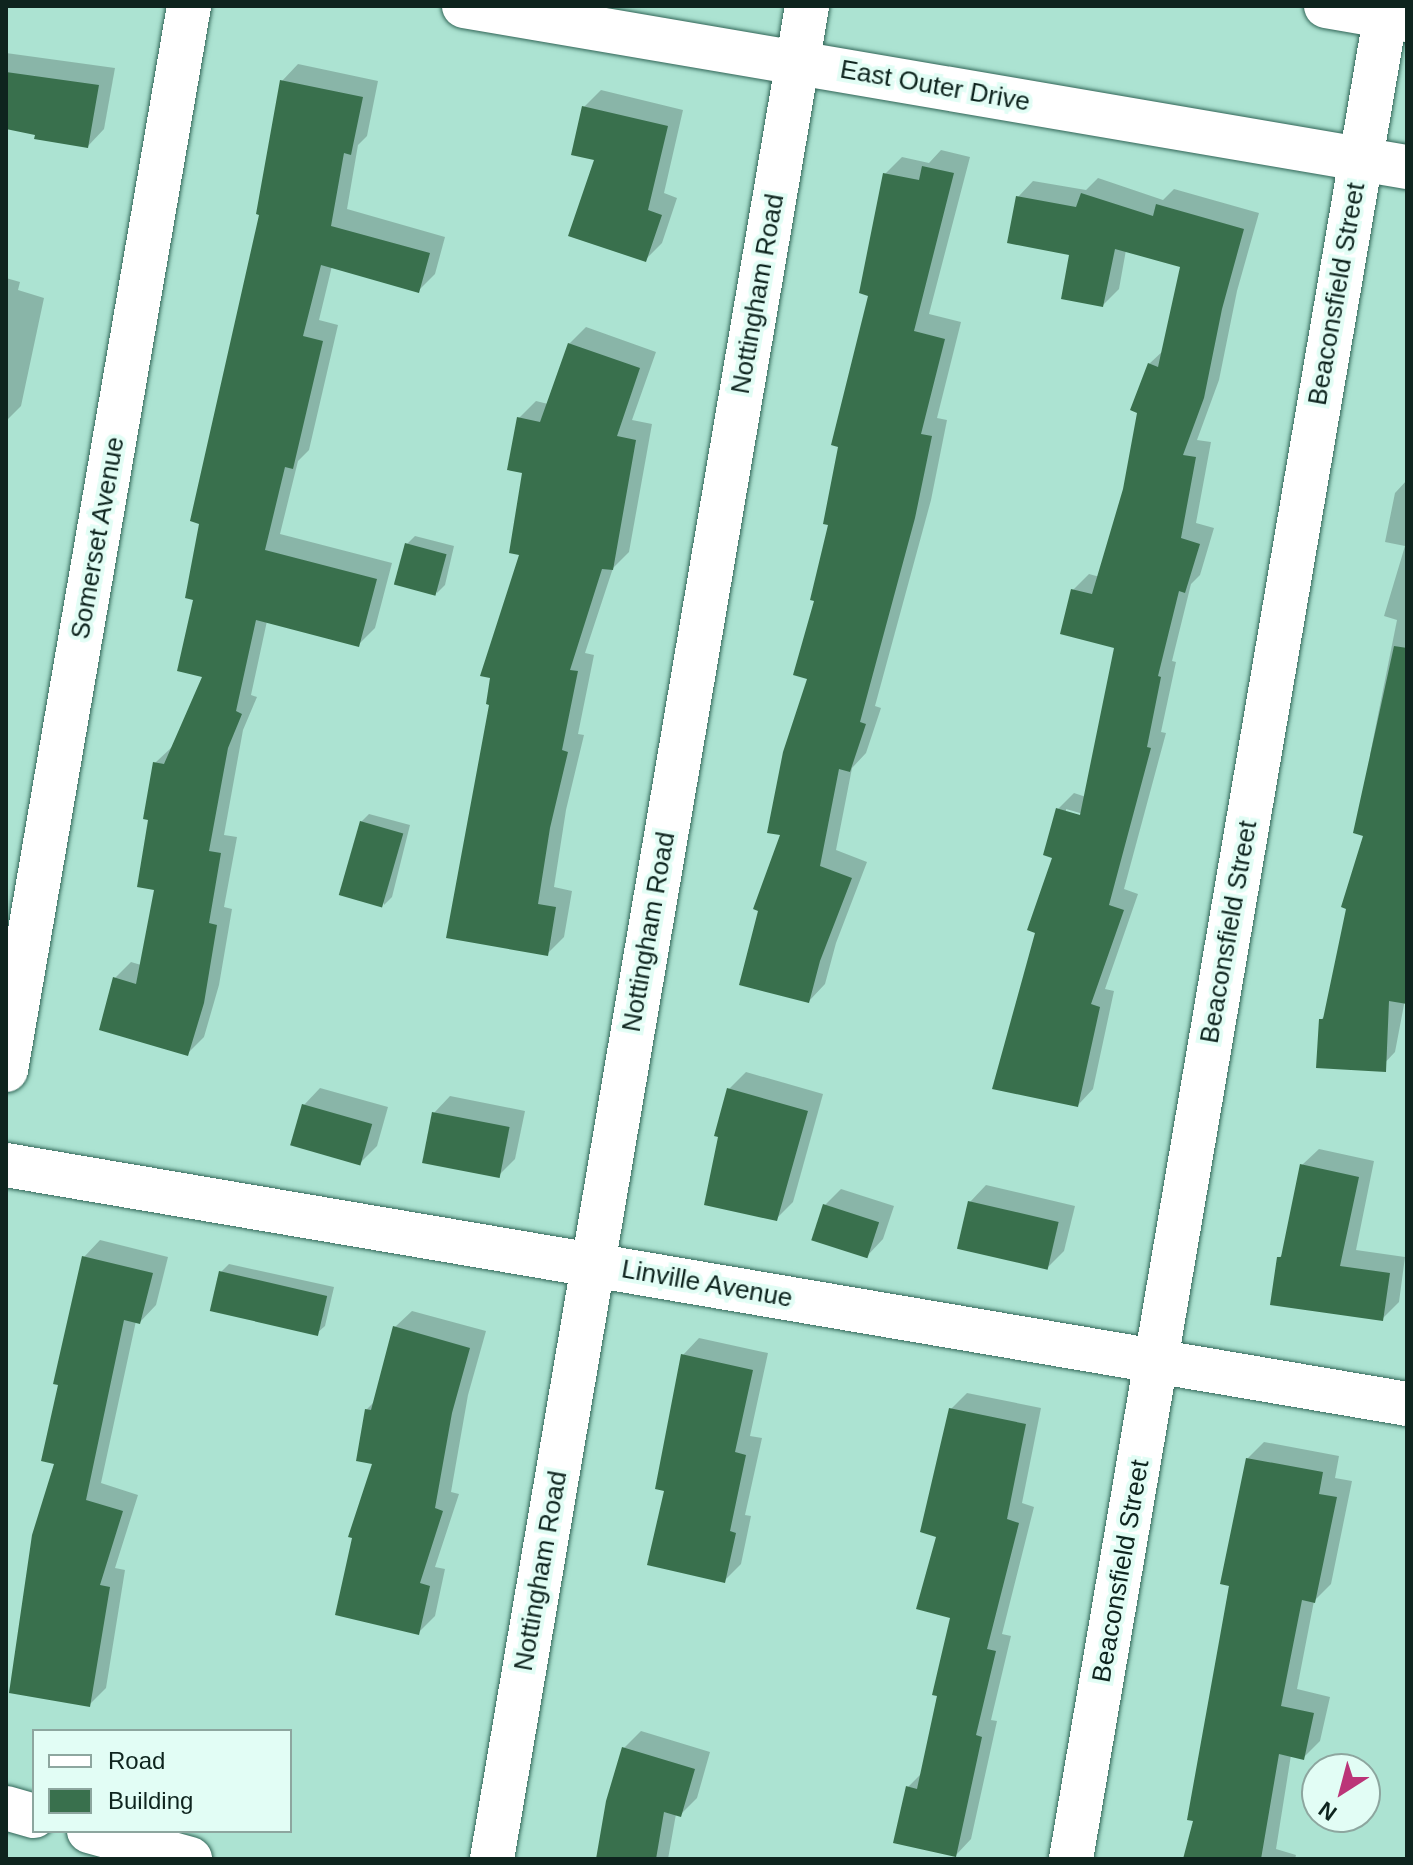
<!DOCTYPE html>
<style>
body{margin:0}
#map{position:relative;width:1413px;height:1865px;overflow:hidden;background:#ace3d2;font-family:Helvetica,sans-serif}
div>[style]{position:absolute}
[style*='--x']{left:calc(var(--x)*1px);top:calc(var(--y)*1px);width:calc(var(--w)*1px);rotate:calc(var(--a)*1deg)}
.shadow>*{inset:0;background:#0003}
.building>*{inset:0;background:#39704d;transform-origin:0 0}
.roads{filter:drop-shadow(0 0 2px #316557) drop-shadow(0 0 2px #316557)}
.street>*{height:44px;margin:-22px;padding:0 22px;transform-origin:22px;border-radius:22px;background:#fff}
.secondary>*{height:44px;margin:-22px;padding:0 22px;transform-origin:22px;border-radius:22px;background:#fff}
span{translate:-50% -50%;white-space:nowrap;text-align:center;line-height:1.15;-webkit-text-stroke:8px #e2fdf5;paint-order:stroke}
.street-label{font-size:26px;color:#0e241e}
.frame{position:absolute;inset:0;border:8px solid #0e241e;pointer-events:none}
.legend{position:absolute;left:32px;top:1729px;width:260px;height:104px;box-sizing:border-box;background:#e2fdf5;border:2px solid #8da69f;margin:0;padding:10px 14px;list-style:none;font-size:24px;color:#0e241e}
.legend li{display:flex;align-items:center;gap:16px;height:40px}
.legend b{width:40px;border:2px solid #8da69f}
.north{position:absolute;left:1301px;top:1753px;width:80px;height:80px;box-sizing:border-box;background:#e2fdf5;border:2px solid #8da69f;border-radius:50%;rotate:216deg;font-size:22px;font-weight:700;line-height:32px;text-align:center;color:#0e241e}
.north::after{content:'';display:block;margin:auto;width:28px;height:36px;background:#bb3578;clip-path:polygon(50% 0,100% 100%,50% 72%,0 100%)}
</style>
<div id="map">
<div class="shadow">
<i style="clip-path:polygon(6px 53px,115px 68px,104px 129px,88px 146px,6px 128px)"></i>
<i style="clip-path:polygon(298px 64px,378px 81px,367px 136px,358px 145px,347px 209px,445px 237px,435px 274px,418px 291px,332px 266px,319px 320px,338px 325px,309px 450px,298px 461px,280px 534px,392px 563px,375px 628px,359px 644px,267px 621px,251px 695px,257px 697px,243px 730px,224px 835px,237px 837px,224px 907px,232px 909px,219px 985px,204px 1037px,188px 1053px,115px 978px,131px 962px,141px 965px,157px 888px,151px 819px,155px 763px,172px 747px,205px 676px,195px 598px,282px 81px)"></i>
<i style="clip-path:polygon(601px 90px,683px 110px,664px 193px,677px 198px,662px 243px,645px 260px,596px 159px,584px 107px)"></i>
<i style="clip-path:polygon(941px 150px,970px 157px,929px 314px,961px 322px,937px 418px,947px 420px,931px 500px,875px 706px,881px 708px,866px 753px,852px 768px,836px 850px,867px 862px,836px 943px,825px 984px,809px 1001px,783px 834px,809px 678px,817px 600px,870px 294px,885px 174px,902px 157px,929px 163px)"></i>
<i style="clip-path:polygon(evenodd,1098px 178px,1163px 200px,1174px 189px,1259px 213px,1237px 291px,1219px 380px,1197px 440px,1211px 442px,1196px 523px,1214px 528px,1200px 575px,1191px 584px,1172px 661px,1176px 662px,1161px 732px,1166px 733px,1124px 889px,1138px 894px,1105px 989px,1114px 991px,1093px 1089px,1078px 1105px,1038px 931px,1055px 856px,1058px 809px,1074px 793px,1086px 797px,1117px 647px,1073px 590px,1089px 574px,1100px 577px,1125px 489px,1149px 364px,1164px 350px,1182px 266px,1126px 250px,1119px 289px,1103px 305px,1071px 254px,1018px 197px,1033px 181px,1086px 190px,1098px 178px,1066px 809px,1090px 816px,1089px 819px,1066px 813px,1066px 809px)"></i>
<i style="clip-path:polygon(6px 278px,20px 282px,18px 290px,44px 298px,21px 406px,6px 421px)"></i>
<i style="clip-path:polygon(586px 327px,656px 352px,632px 420px,652px 424px,629px 552px,613px 568px,585px 653px,594px 655px,578px 734px,584px 735px,566px 810px,554px 887px,572px 891px,564px 937px,547px 954px,448px 936px,522px 553px,524px 471px,519px 418px,536px 401px,548px 404px,569px 344px)"></i>
<i style="clip-path:polygon(1407px 480px,1407px 989px,1395px 1052px,1379px 1069px,1321px 1020px,1326px 1014px,1366px 834px,1375px 756px,1370px 755px,1397px 620px,1384px 616px,1405px 546px,1385px 542px,1395px 493px)"></i>
<i style="clip-path:polygon(415px 536px,454px 546px,445px 585px,437px 593px,407px 544px)"></i>
<i style="clip-path:polygon(369px 814px,410px 825px,392px 897px,384px 905px,361px 822px)"></i>
<i style="clip-path:polygon(746px 1072px,823px 1094px,793px 1202px,776px 1219px,716px 1134px,729px 1089px)"></i>
<i style="clip-path:polygon(320px 1088px,388px 1107px,377px 1146px,360px 1163px,304px 1105px)"></i>
<i style="clip-path:polygon(450px 1096px,525px 1111px,515px 1159px,498px 1176px,434px 1113px)"></i>
<i style="clip-path:polygon(1319px 1149px,1374px 1161px,1356px 1250px,1405px 1257px,1399px 1302px,1382px 1319px,1279px 1258px,1284px 1253px,1302px 1165px)"></i>
<i style="clip-path:polygon(986px 1185px,1075px 1206px,1064px 1251px,1047px 1268px,970px 1202px)"></i>
<i style="clip-path:polygon(841px 1189px,894px 1206px,883px 1239px,867px 1256px,824px 1206px)"></i>
<i style="clip-path:polygon(100px 1240px,168px 1257px,156px 1305px,140px 1322px,136px 1321px,101px 1483px,138px 1495px,115px 1568px,125px 1570px,106px 1688px,89px 1705px,57px 1463px,61px 1383px,84px 1257px)"></i>
<i style="clip-path:polygon(229px 1264px,334px 1287px,325px 1326px,317px 1333px,221px 1272px)"></i>
<i style="clip-path:polygon(412px 1311px,486px 1331px,468px 1395px,451px 1492px,459px 1494px,435px 1567px,445px 1569px,435px 1616px,418px 1633px,374px 1463px,366px 1410px,375px 1401px,395px 1327px)"></i>
<i style="clip-path:polygon(699px 1338px,768px 1353px,750px 1436px,762px 1438px,745px 1515px,751px 1516px,741px 1564px,724px 1581px,683px 1355px)"></i>
<i style="clip-path:polygon(967px 1393px,1041px 1408px,1022px 1503px,1034px 1507px,1002px 1634px,1011px 1636px,991px 1720px,997px 1721px,971px 1839px,956px 1855px,908px 1787px,923px 1772px,952px 1617px,938px 1535px,951px 1409px)"></i>
<i style="clip-path:polygon(1264px 1442px,1339px 1456px,1335px 1478px,1352px 1481px,1331px 1584px,1314px 1601px,1297px 1689px,1330px 1697px,1320px 1741px,1303px 1758px,1291px 1755px,1276px 1849px,1296px 1855px,1295px 1859px,1185px 1859px,1196px 1819px,1247px 1459px)"></i>
<i style="clip-path:polygon(641px 1731px,710px 1752px,697px 1798px,680px 1815px,676px 1814px,668px 1859px,598px 1859px,624px 1748px)"></i>
</div>
<div class="building">
<i style="clip-path:polygon(6px 72px,99px 85px,88px 148px,34px 139px,35px 135px,6px 129px)"></i>
<i style="clip-path:polygon(280px 80px,363px 97px,351px 155px,344px 153px,331px 226px,430px 253px,419px 293px,321px 265px,303px 336px,323px 341px,293px 469px,285px 467px,265px 550px,377px 579px,359px 647px,256px 620px,236px 711px,242px 714px,228px 748px,209px 851px,221px 853px,209px 923px,217px 925px,204px 1003px,188px 1056px,99px 1030px,113px 977px,136px 984px,154px 890px,137px 887px,148px 820px,143px 819px,153px 762px,164px 764px,202px 677px,177px 671px,193px 600px,185px 598px,199px 524px,190px 521px,259px 215px,256px 214px)"></i>
<i style="clip-path:polygon(582px 106px,668px 126px,648px 210px,662px 215px,646px 262px,568px 236px,594px 160px,571px 155px)"></i>
<i style="clip-path:polygon(922px 166px,954px 173px,914px 331px,945px 339px,921px 434px,932px 436px,915px 518px,860px 722px,866px 724px,850px 772px,839px 769px,820px 866px,852px 878px,820px 961px,809px 1003px,739px 985px,758px 911px,753px 909px,780px 835px,767px 833px,783px 752px,807px 679px,793px 675px,814px 601px,810px 600px,828px 525px,823px 524px,838px 447px,831px 445px,868px 296px,859px 293px,883px 173px,919px 180px)"></i>
<i style="clip-path:polygon(1081px 193px,1153px 216px,1156px 204px,1244px 229px,1222px 309px,1204px 398px,1183px 455px,1196px 457px,1181px 538px,1200px 544px,1185px 593px,1179px 591px,1158px 676px,1161px 677px,1147px 747px,1151px 748px,1109px 905px,1124px 910px,1091px 1004px,1100px 1007px,1078px 1107px,992px 1089px,1035px 933px,1027px 930px,1052px 858px,1043px 855px,1056px 808px,1080px 815px,1114px 648px,1060px 634px,1071px 589px,1092px 594px,1123px 489px,1137px 413px,1130px 410px,1148px 363px,1158px 367px,1180px 267px,1115px 249px,1103px 307px,1061px 299px,1069px 255px,1007px 243px,1016px 196px,1076px 207px)"></i>
<i style="clip-path:polygon(568px 343px,640px 368px,617px 436px,636px 440px,613px 570px,602px 569px,570px 670px,578px 671px,562px 750px,568px 752px,550px 828px,538px 904px,556px 907px,548px 956px,446px 938px,489px 705px,486px 704px,490px 678px,480px 676px,519px 555px,509px 553px,522px 473px,507px 470px,517px 417px,540px 422px)"></i>
<i style="left:405px;top:543px;width:43px;height:43px;rotate:15deg"></i>
<i style="clip-path:polygon(1394px 646px,1407px 648px,1407px 1004px,1389px 1001px,1386px 1072px,1316px 1068px,1319px 1019px,1323px 1019px,1346px 909px,1341px 907px,1363px 836px,1353px 833px)"></i>
<i style="left:360px;top:821px;width:45px;height:77px;rotate:16deg"></i>
<i style="clip-path:polygon(727px 1088px,808px 1111px,777px 1221px,704px 1205px,718px 1137px,714px 1136px)"></i>
<i style="left:302px;top:1104px;width:73px;height:43px;rotate:16deg"></i>
<i style="left:432px;top:1112px;width:79px;height:52px;rotate:11deg"></i>
<i style="clip-path:polygon(1300px 1164px,1359px 1177px,1340px 1266px,1390px 1273px,1383px 1321px,1270px 1305px,1277px 1257px,1281px 1257px)"></i>
<i style="left:968px;top:1201px;width:93px;height:49px;rotate:13deg"></i>
<i style="left:823px;top:1204px;width:59px;height:38px;rotate:18deg"></i>
<i style="clip-path:polygon(82px 1256px,153px 1273px,140px 1324px,124px 1320px,86px 1500px,123px 1511px,100px 1585px,110px 1587px,90px 1707px,9px 1693px,32px 1535px,54px 1464px,41px 1461px,58px 1385px,53px 1384px)"></i>
<i style="left:219px;top:1271px;width:111px;height:41px;rotate:13deg"></i>
<i style="clip-path:polygon(393px 1326px,470px 1348px,452px 1413px,435px 1508px,443px 1511px,420px 1583px,430px 1586px,419px 1635px,335px 1615px,352px 1538px,348px 1537px,372px 1464px,356px 1461px,365px 1409px,371px 1410px)"></i>
<i style="clip-path:polygon(681px 1354px,753px 1370px,735px 1452px,746px 1455px,730px 1531px,736px 1533px,725px 1583px,647px 1565px,664px 1491px,655px 1489px)"></i>
<i style="clip-path:polygon(949px 1408px,1026px 1424px,1007px 1519px,1019px 1523px,987px 1649px,996px 1651px,976px 1735px,982px 1737px,956px 1857px,893px 1843px,906px 1786px,917px 1789px,937px 1696px,932px 1695px,950px 1618px,916px 1609px,936px 1537px,920px 1532px)"></i>
<i style="clip-path:polygon(1246px 1458px,1323px 1472px,1319px 1494px,1337px 1497px,1315px 1603px,1302px 1600px,1281px 1706px,1314px 1713px,1304px 1760px,1279px 1754px,1261px 1859px,1183px 1859px,1193px 1821px,1187px 1820px,1229px 1586px,1220px 1584px)"></i>
<i style="clip-path:polygon(622px 1747px,695px 1769px,681px 1817px,664px 1812px,656px 1859px,596px 1859px,606px 1801px)"></i>
</div>
<div class="roads">
<div class="street">
<i style="--x:6;--y:1070;--w:1080;--a:-80.24"></i>
<i style="--x:6;--y:1165;--w:1421;--a:9.68"></i>
<i style="--x:492;--y:1859;--w:1880;--a:-80.35"></i>
<i style="--x:1071;--y:1859;--w:1880;--a:-80.32"></i>
</div>
<div class="secondary">
<i style="--x:464;--y:6;--w:957;--a:9.69"></i>
<i style="--x:1326;--y:6;--w:82;--a:9.8"></i>
<i style="--x:6;--y:1808;--w:29;--a:16"></i>
<i style="--x:89;--y:1831;--w:105;--a:15.5"></i>
</div>
</div>
<div class="street-label">
<span style="left:935px;top:86px;rotate:10deg">East Outer Drive</span>
<span style="left:758px;top:294px;rotate:-80deg">Nottingham Road</span>
<span style="left:1337px;top:294px;rotate:-80deg">Beaconsfield Street</span>
<span style="left:98px;top:538px;rotate:-80deg">Somerset Avenue</span>
<span style="left:649px;top:932px;rotate:-80deg">Nottingham Road</span>
<span style="left:1229px;top:932px;rotate:-80deg">Beaconsfield Street</span>
<span style="left:707px;top:1284px;rotate:10deg">Linville Avenue</span>
<span style="left:541px;top:1571px;rotate:-80deg">Nottingham Road</span>
<span style="left:1121px;top:1571px;rotate:-80deg">Beaconsfield Street</span>
</div>
<div class="frame"></div>
<ul class="legend">
<li><b style="height:10px;background:#fff"></b>Road</li>
<li><b style="height:22px;background:#39704d"></b>Building</li>
</ul>
<div class="north">N</div>
</div>
